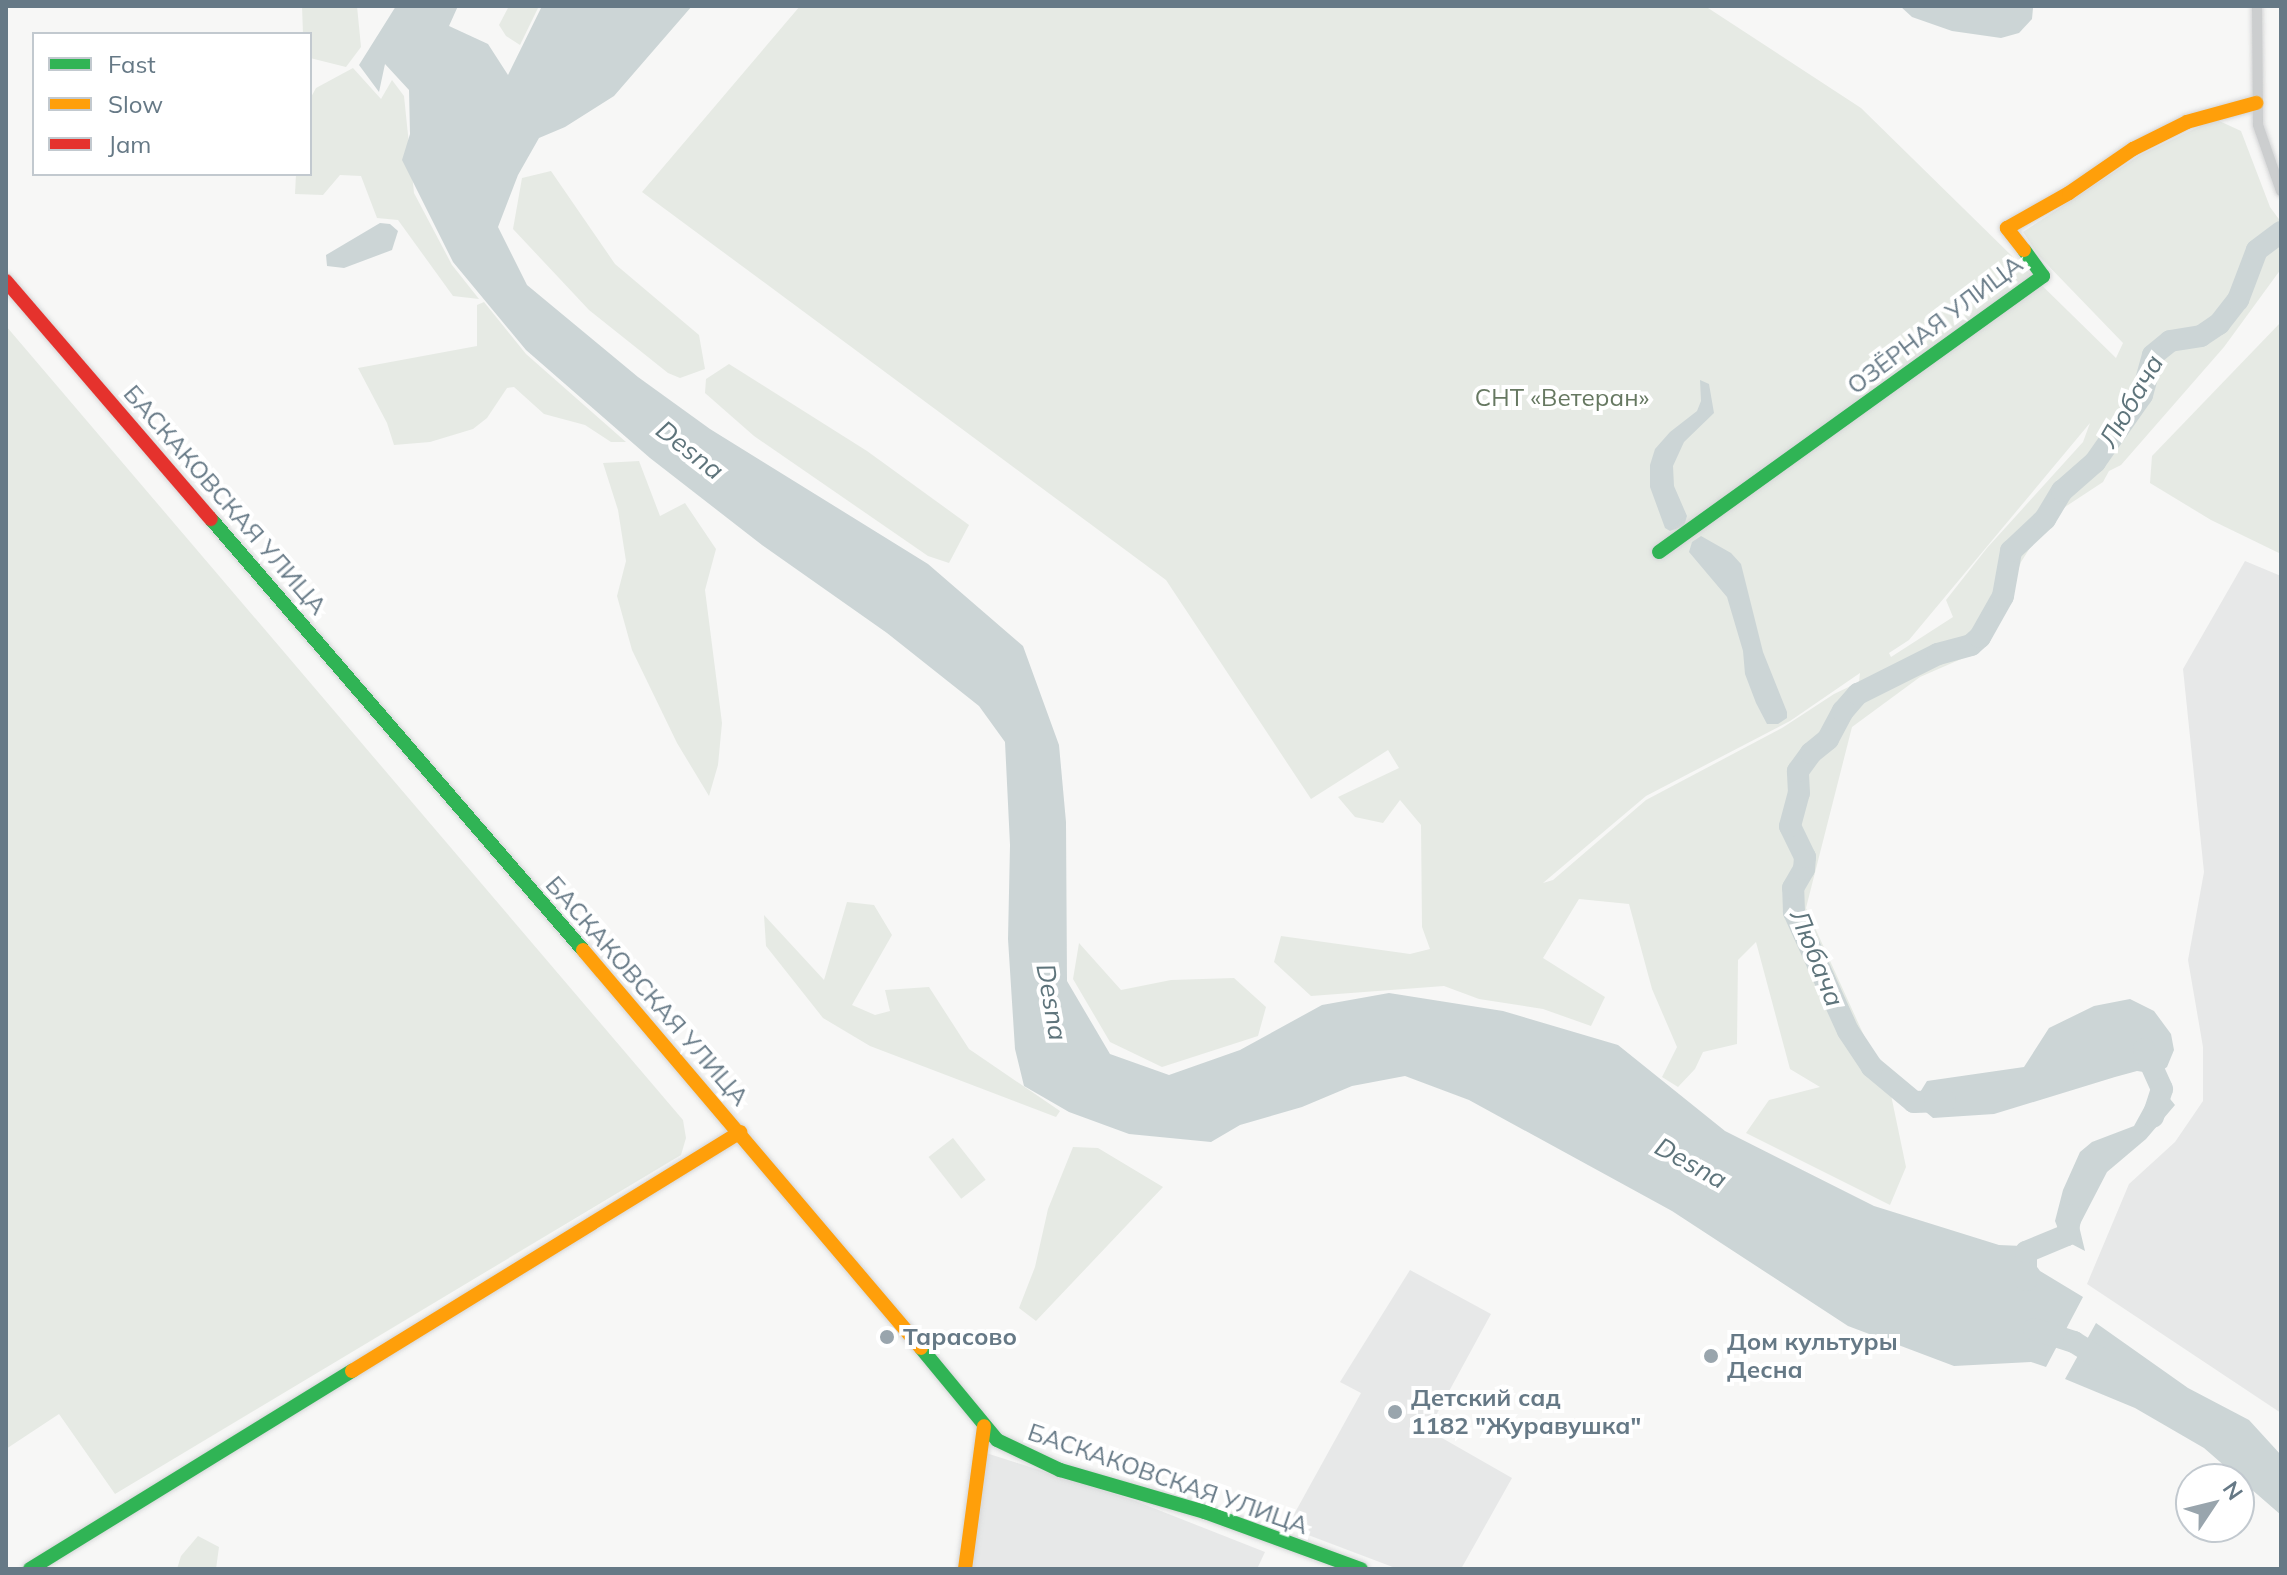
<!DOCTYPE html>
<meta charset="utf-8">
<style>
body{margin:0}
#map{position:relative;width:2287px;height:1575px;overflow:hidden;background:#f7f7f6;font-family:Mulish,sans-serif}
div>[style]{position:absolute}
[style*='--x']{left:calc(var(--x)*1px);top:calc(var(--y)*1px);width:calc(var(--w)*1px);rotate:calc(var(--a)*1deg)}
.built>*{inset:0;background:#e7e8e8}
.green>*{inset:0;background:#e6eae4;transform-origin:0 0}
.water>*{inset:0;background:#ccd5d6}
.river>*{height:22px;margin:-11px;padding:0 11px;transform-origin:11px;border-radius:11px;background:#ccd5d6}
.roads{filter:drop-shadow(0 0 2px #d4d5d6) drop-shadow(0 0 2px #d4d5d6)}
.street>*{height:10px;margin:-5px;padding:0 5px;transform-origin:5px;border-radius:5px;background:#cccecf}
.fast>*{height:14px;margin:-7px;padding:0 7px;transform-origin:7px;border-radius:7px;background:#30b455}
.slow>*{height:14px;margin:-7px;padding:0 7px;transform-origin:7px;border-radius:7px;background:#ff9f0a}
.jam>*{height:14px;margin:-7px;padding:0 7px;transform-origin:7px;border-radius:7px;background:#e5322d}
.dots>*{width:22px;height:22px;translate:-50% -50%;box-sizing:border-box;border:4px solid #fff;border-radius:50%}
span{translate:-50% -50%;white-space:nowrap;text-align:center;line-height:1.15;-webkit-text-stroke:8px #fff;paint-order:stroke}
.street-label{font-size:24px;color:#667986}
.park-label{font-size:24px;color:#667861}
.poi-label{font-size:24px;color:#667986;font-weight:700}
.left{translate:0 -50%;text-align:left}
.water-label{font-size:26px;color:#5e747b;font-style:italic}
.frame{position:absolute;inset:0;border:8px solid #667986;pointer-events:none}
.legend{position:absolute;left:32px;top:32px;width:280px;height:144px;box-sizing:border-box;background:#fff;border:2px solid #c2c9cf;margin:0;padding:10px 14px;list-style:none;font-size:24px;color:#667986}
.legend li{display:flex;align-items:center;gap:16px;height:40px}
.legend b{width:40px;border:2px solid #c2c9cf}
.north{position:absolute;left:2175px;top:1463px;width:80px;height:80px;box-sizing:border-box;background:#fff;border:2px solid #c2c9cf;border-radius:50%;rotate:55deg;font-size:22px;font-weight:700;line-height:32px;text-align:center;color:#667986}
.north::after{content:'';display:block;margin:auto;width:28px;height:36px;background:#99a5ad;clip-path:polygon(50% 0,100% 100%,50% 72%,0 100%)}
</style>
<div id="map">
<div class="built">
<i style="clip-path:polygon(2245px 561px,2281px 576px,2281px 1413px,2087px 1284px,2129px 1184px,2175px 1142px,2203px 1101px,2203px 1047px,2188px 960px,2204px 872px,2183px 669px)"></i>
<i style="clip-path:polygon(1410px 1270px,1491px 1314px,1428px 1430px,1512px 1478px,1461px 1569px,1398px 1569px,1287px 1527px,1361px 1393px,1340px 1382px)"></i>
<i style="clip-path:polygon(983px 1452px,1133px 1500px,1265px 1552px,1257px 1569px,973px 1569px)"></i>
</div>
<div class="green">
<i style="clip-path:polygon(302px 6px,357px 6px,361px 47px,346px 67px,310px 58px,310px 34px,303px 34px)"></i>
<i style="clip-path:polygon(509px 6px,539px 6px,520px 45px,506px 36px,499px 25px)"></i>
<i style="clip-path:polygon(evenodd,800px 6px,1705px 6px,1861px 108px,2116px 358px,2123px 343px,2039px 256px,2023px 232px,2140px 155px,2215px 119px,2241px 131px,2270px 207px,2281px 222px,2281px 269px,2224px 347px,2121px 465px,2109px 471px,2103px 482px,2065px 507px,2040px 532px,2021px 562px,1996px 630px,1975px 653px,1920px 677px,1852px 727px,1806px 908px,1891px 1095px,1906px 1167px,1890px 1205px,1746px 1133px,1769px 1100px,1820px 1087px,1790px 1069px,1756px 942px,1738px 960px,1737px 1044px,1703px 1052px,1695px 1069px,1678px 1087px,1662px 1077px,1677px 1047px,1652px 989px,1629px 904px,1579px 899px,1543px 958px,1605px 997px,1591px 1026px,1543px 1009px,1479px 999px,1444px 986px,1311px 996px,1274px 962px,1281px 936px,1410px 954px,1430px 949px,1422px 927px,1421px 825px,1400px 800px,1383px 823px,1355px 817px,1338px 797px,1399px 768px,1388px 750px,1311px 799px,1166px 580px,642px 192px,800px 6px,2090px 423px,2083px 442px,1987px 548px,1946px 600px,1953px 617px,1891px 657px,1889px 653px,1909px 640px,2090px 423px,800px 6px,1860px 673px,1859px 682px,1834px 694px,1782px 728px,1646px 800px,1553px 880px,1543px 883px,1646px 796px,1790px 721px,1860px 673px)"></i>
<i style="clip-path:polygon(353px 68px,381px 99px,392px 80px,404px 96px,414px 193px,452px 265px,479px 299px,453px 296px,398px 220px,377px 218px,361px 176px,340px 175px,323px 195px,295px 194px,296px 174px,310px 174px,310px 99px,316px 88px)"></i>
<i style="clip-path:polygon(551px 171px,615px 264px,699px 335px,705px 369px,680px 378px,668px 373px,589px 310px,513px 229px,522px 178px)"></i>
<i style="clip-path:polygon(484px 302px,526px 354px,626px 442px,611px 442px,585px 425px,544px 414px,514px 387px,507px 388px,487px 418px,473px 429px,430px 442px,394px 445px,387px 423px,358px 368px,477px 346px,477px 305px)"></i>
<i style="clip-path:polygon(2281px 322px,2281px 554px,2211px 520px,2150px 483px,2152px 456px)"></i>
<i style="clip-path:polygon(6px 326px,683px 1120px,686px 1138px,681px 1155px,115px 1494px,59px 1414px,6px 1449px)"></i>
<i style="clip-path:polygon(729px 364px,867px 451px,969px 525px,949px 563px,928px 556px,754px 436px,705px 393px,706px 379px)"></i>
<i style="clip-path:polygon(639px 461px,660px 516px,685px 503px,716px 549px,705px 590px,722px 723px,718px 765px,709px 796px,677px 743px,632px 650px,617px 596px,626px 561px,618px 510px,603px 463px)"></i>
<i style="clip-path:polygon(847px 902px,874px 905px,892px 935px,852px 1005px,875px 1015px,890px 1011px,885px 990px,929px 987px,969px 1049px,1060px 1111px,1056px 1117px,870px 1046px,823px 1018px,766px 946px,764px 915px,824px 980px)"></i>
<i style="clip-path:polygon(1079px 943px,1121px 990px,1171px 980px,1234px 978px,1266px 1007px,1258px 1036px,1162px 1067px,1110px 1042px,1073px 979px)"></i>
<i style="left:953px;top:1138px;width:53px;height:31px;rotate:52deg"></i>
<i style="clip-path:polygon(1073px 1147px,1098px 1148px,1163px 1187px,1036px 1321px,1019px 1308px,1035px 1267px,1048px 1209px)"></i>
<i style="clip-path:polygon(198px 1536px,219px 1547px,216px 1569px,177px 1569px,181px 1556px)"></i>
</div>
<div class="water">
<i style="clip-path:polygon(396px 6px,458px 6px,449px 26px,488px 44px,508px 75px,542px 6px,692px 6px,614px 96px,565px 127px,539px 138px,518px 175px,498px 227px,527px 285px,638px 377px,710px 429px,928px 564px,1023px 646px,1059px 745px,1066px 822px,1067px 981px,1110px 1054px,1169px 1075px,1240px 1050px,1322px 1005px,1389px 993px,1503px 1011px,1618px 1045px,1725px 1131px,1874px 1206px,1999px 1245px,2022px 1246px,2040px 1271px,2083px 1297px,2046px 1367px,2031px 1362px,1954px 1366px,1848px 1326px,1672px 1211px,1469px 1100px,1405px 1076px,1352px 1086px,1302px 1107px,1240px 1125px,1211px 1142px,1129px 1134px,1069px 1112px,1024px 1086px,1015px 1049px,1008px 939px,1010px 845px,1005px 742px,979px 706px,887px 633px,762px 545px,650px 458px,526px 350px,453px 262px,402px 160px,410px 134px,409px 90px,385px 64px,379px 92px,359px 65px)"></i>
<i style="clip-path:polygon(1900px 6px,2032px 6px,2033px 8px,2032px 19px,2019px 33px,2001px 38px,1952px 31px,1912px 17px)"></i>
<i style="clip-path:polygon(380px 223px,390px 224px,398px 231px,392px 250px,344px 268px,327px 266px,326px 255px)"></i>
<i style="clip-path:polygon(1700px 380px,1709px 384px,1714px 413px,1684px 442px,1673px 466px,1674px 486px,1687px 516px,1684px 526px,1670px 531px,1665px 528px,1650px 487px,1650px 465px,1655px 449px,1670px 432px,1697px 411px,1701px 401px)"></i>
<i style="clip-path:polygon(1701px 536px,1731px 553px,1741px 564px,1763px 652px,1787px 712px,1787px 718px,1778px 724px,1767px 724px,1756px 703px,1745px 674px,1743px 651px,1727px 597px,1689px 552px,1692px 542px)"></i>
<i style="clip-path:polygon(2130px 999px,2154px 1011px,2171px 1034px,2174px 1050px,2167px 1067px,2157px 1074px,2137px 1071px,2115px 1077px,1994px 1114px,1933px 1118px,1914px 1102px,1927px 1081px,2024px 1067px,2049px 1028px,2094px 1006px)"></i>
<i style="clip-path:polygon(2162px 1089px,2175px 1105px,2146px 1139px,2107px 1172px,2079px 1226px,2085px 1251px,2062px 1239px,2055px 1221px,2063px 1190px,2080px 1152px,2092px 1142px,2134px 1126px,2151px 1095px)"></i>
<i style="clip-path:polygon(2096px 1323px,2188px 1388px,2249px 1420px,2281px 1455px,2281px 1515px,2204px 1448px,2135px 1408px,2065px 1379px)"></i>
</div>
<div class="river">
<i style="--x:2144;--y:1049;--w:44;--a:65.8"></i>
<i style="--x:2162;--y:1089;--w:29;--a:108"></i>
<i style="--x:1945;--y:1101;--w:31;--a:178"></i>
<i style="--x:1914;--y:1102;--w:55;--a:-140.2"></i>
<i style="--x:1872;--y:1067;--w:43;--a:-123.7"></i>
<i style="--x:1848;--y:1031;--w:131;--a:-114.4"></i>
<i style="--x:1794;--y:912;--w:24;--a:-92"></i>
<i style="--x:1793;--y:888;--w:22;--a:-60"></i>
<i style="--x:1804;--y:869;--w:12;--a:-85"></i>
<i style="--x:1805;--y:857;--w:34;--a:-116"></i>
<i style="--x:1790;--y:826;--w:34;--a:-75"></i>
<i style="--x:1799;--y:793;--w:22;--a:-93"></i>
<i style="--x:1798;--y:771;--w:22;--a:-54"></i>
<i style="--x:1811;--y:753;--w:22;--a:-39"></i>
<i style="--x:1828;--y:739;--w:32;--a:-62"></i>
<i style="--x:1843;--y:711;--w:23;--a:-49"></i>
<i style="--x:1858;--y:694;--w:89;--a:-26.6"></i>
<i style="--x:1938;--y:654;--w:34;--a:-15"></i>
<i style="--x:1971;--y:645;--w:12;--a:-42"></i>
<i style="--x:1980;--y:637;--w:47;--a:-60.7"></i>
<i style="--x:2003;--y:596;--w:46;--a:-79.9"></i>
<i style="--x:2011;--y:551;--w:47;--a:-43.3"></i>
<i style="--x:2045;--y:519;--w:33;--a:-59"></i>
<i style="--x:2062;--y:491;--w:44;--a:-41.3"></i>
<i style="--x:2095;--y:462;--w:82;--a:-55"></i>
<i style="--x:2142;--y:395;--w:41;--a:-74.6"></i>
<i style="--x:2153;--y:355;--w:22;--a:-39"></i>
<i style="--x:2170;--y:341;--w:31;--a:-9"></i>
<i style="--x:2201;--y:336;--w:22;--a:-34"></i>
<i style="--x:2219;--y:324;--w:31;--a:-52"></i>
<i style="--x:2238;--y:300;--w:53;--a:-69.2"></i>
<i style="--x:2257;--y:250;--w:30;--a:-37"></i>
<i style="--x:2026;--y:1280;--w:28;--a:-90"></i>
<i style="--x:2026;--y:1252;--w:44;--a:-22.5"></i>
<i style="--x:2067;--y:1235;--w:20;--a:-79"></i>
<i style="--x:2034;--y:1329;--w:42;--a:18"></i>
<i style="--x:2074;--y:1342;--w:40;--a:32"></i>
</div>
<div class="roads">
<div class="street">
<i style="--x:2257;--y:6;--w:119;--a:89.5"></i>
<i style="--x:2258;--y:125;--w:70;--a:70.8"></i>
</div>
<div class="fast">
<i style="--x:211;--y:519;--w:569;--a:49.2"></i>
<i style="--x:1659;--y:552;--w:473;--a:-35.7"></i>
<i style="--x:2043;--y:276;--w:32;--a:-126"></i>
<i style="--x:921;--y:1348;--w:119;--a:50.4"></i>
<i style="--x:997;--y:1440;--w:70;--a:25.5"></i>
<i style="--x:1060;--y:1470;--w:151;--a:16.2"></i>
<i style="--x:1205;--y:1512;--w:166;--a:20.1"></i>
<i style="--x:30;--y:1569;--w:378;--a:-31.6"></i>
</div>
<div class="slow">
<i style="--x:2024;--y:250;--w:28;--a:-128"></i>
<i style="--x:2007;--y:228;--w:71;--a:-29.4"></i>
<i style="--x:2069;--y:193;--w:78;--a:-34.5"></i>
<i style="--x:2133;--y:149;--w:60;--a:-26.6"></i>
<i style="--x:2187;--y:122;--w:72;--a:-15.4"></i>
<i style="--x:583;--y:950;--w:522;--a:49.66"></i>
<i style="--x:352;--y:1371;--w:456;--a:-31.6"></i>
<i style="--x:965;--y:1569;--w:144;--a:-82.4"></i>
</div>
<div class="jam">
<i style="--x:6;--y:281;--w:314;--a:49.3"></i>
</div>
</div>
<div class="dots">
<i style="left:887px;top:1337px;background:#99a5ad"></i>
<i style="left:1711px;top:1356px;background:#99a5ad"></i>
<i style="left:1395px;top:1412px;background:#99a5ad"></i>
</div>
<div class="street-label">
<span style="left:1935px;top:325px;rotate:-37deg">ОЗЁРНАЯ УЛИЦА</span>
<span style="left:225px;top:500px;rotate:49deg">БАСКАКОВСКАЯ УЛИЦА</span>
<span style="left:647px;top:991px;rotate:49deg">БАСКАКОВСКАЯ УЛИЦА</span>
<span style="left:1168px;top:1479px;rotate:19deg">БАСКАКОВСКАЯ УЛИЦА</span>
</div>
<div class="park-label">
<span style="left:1562px;top:398px">СНТ «Ветеран»</span>
</div>
<div class="poi-label">
<span class="left" style="left:903px;top:1337px">Тарасово</span>
<span class="left" style="left:1727px;top:1356px">Дом культуры<br>Десна</span>
<span class="left" style="left:1411px;top:1412px">Детский сад<br>1182 "Журавушка"</span>
</div>
<div class="water-label">
<span style="left:2131px;top:401px;rotate:-60deg">Любача</span>
<span style="left:690px;top:450px;rotate:38deg">Desna</span>
<span style="left:1817px;top:958px;rotate:68deg">Любача</span>
<span style="left:1052px;top:1002px;rotate:80deg">Desna</span>
<span style="left:1691px;top:1163px;rotate:29deg">Desna</span>
</div>
<div class="frame"></div>
<ul class="legend">
<li><b style="height:10px;background:#30b455"></b>Fast</li>
<li><b style="height:10px;background:#ff9f0a"></b>Slow</li>
<li><b style="height:10px;background:#e5322d"></b>Jam</li>
</ul>
<div class="north">N</div>
</div>
